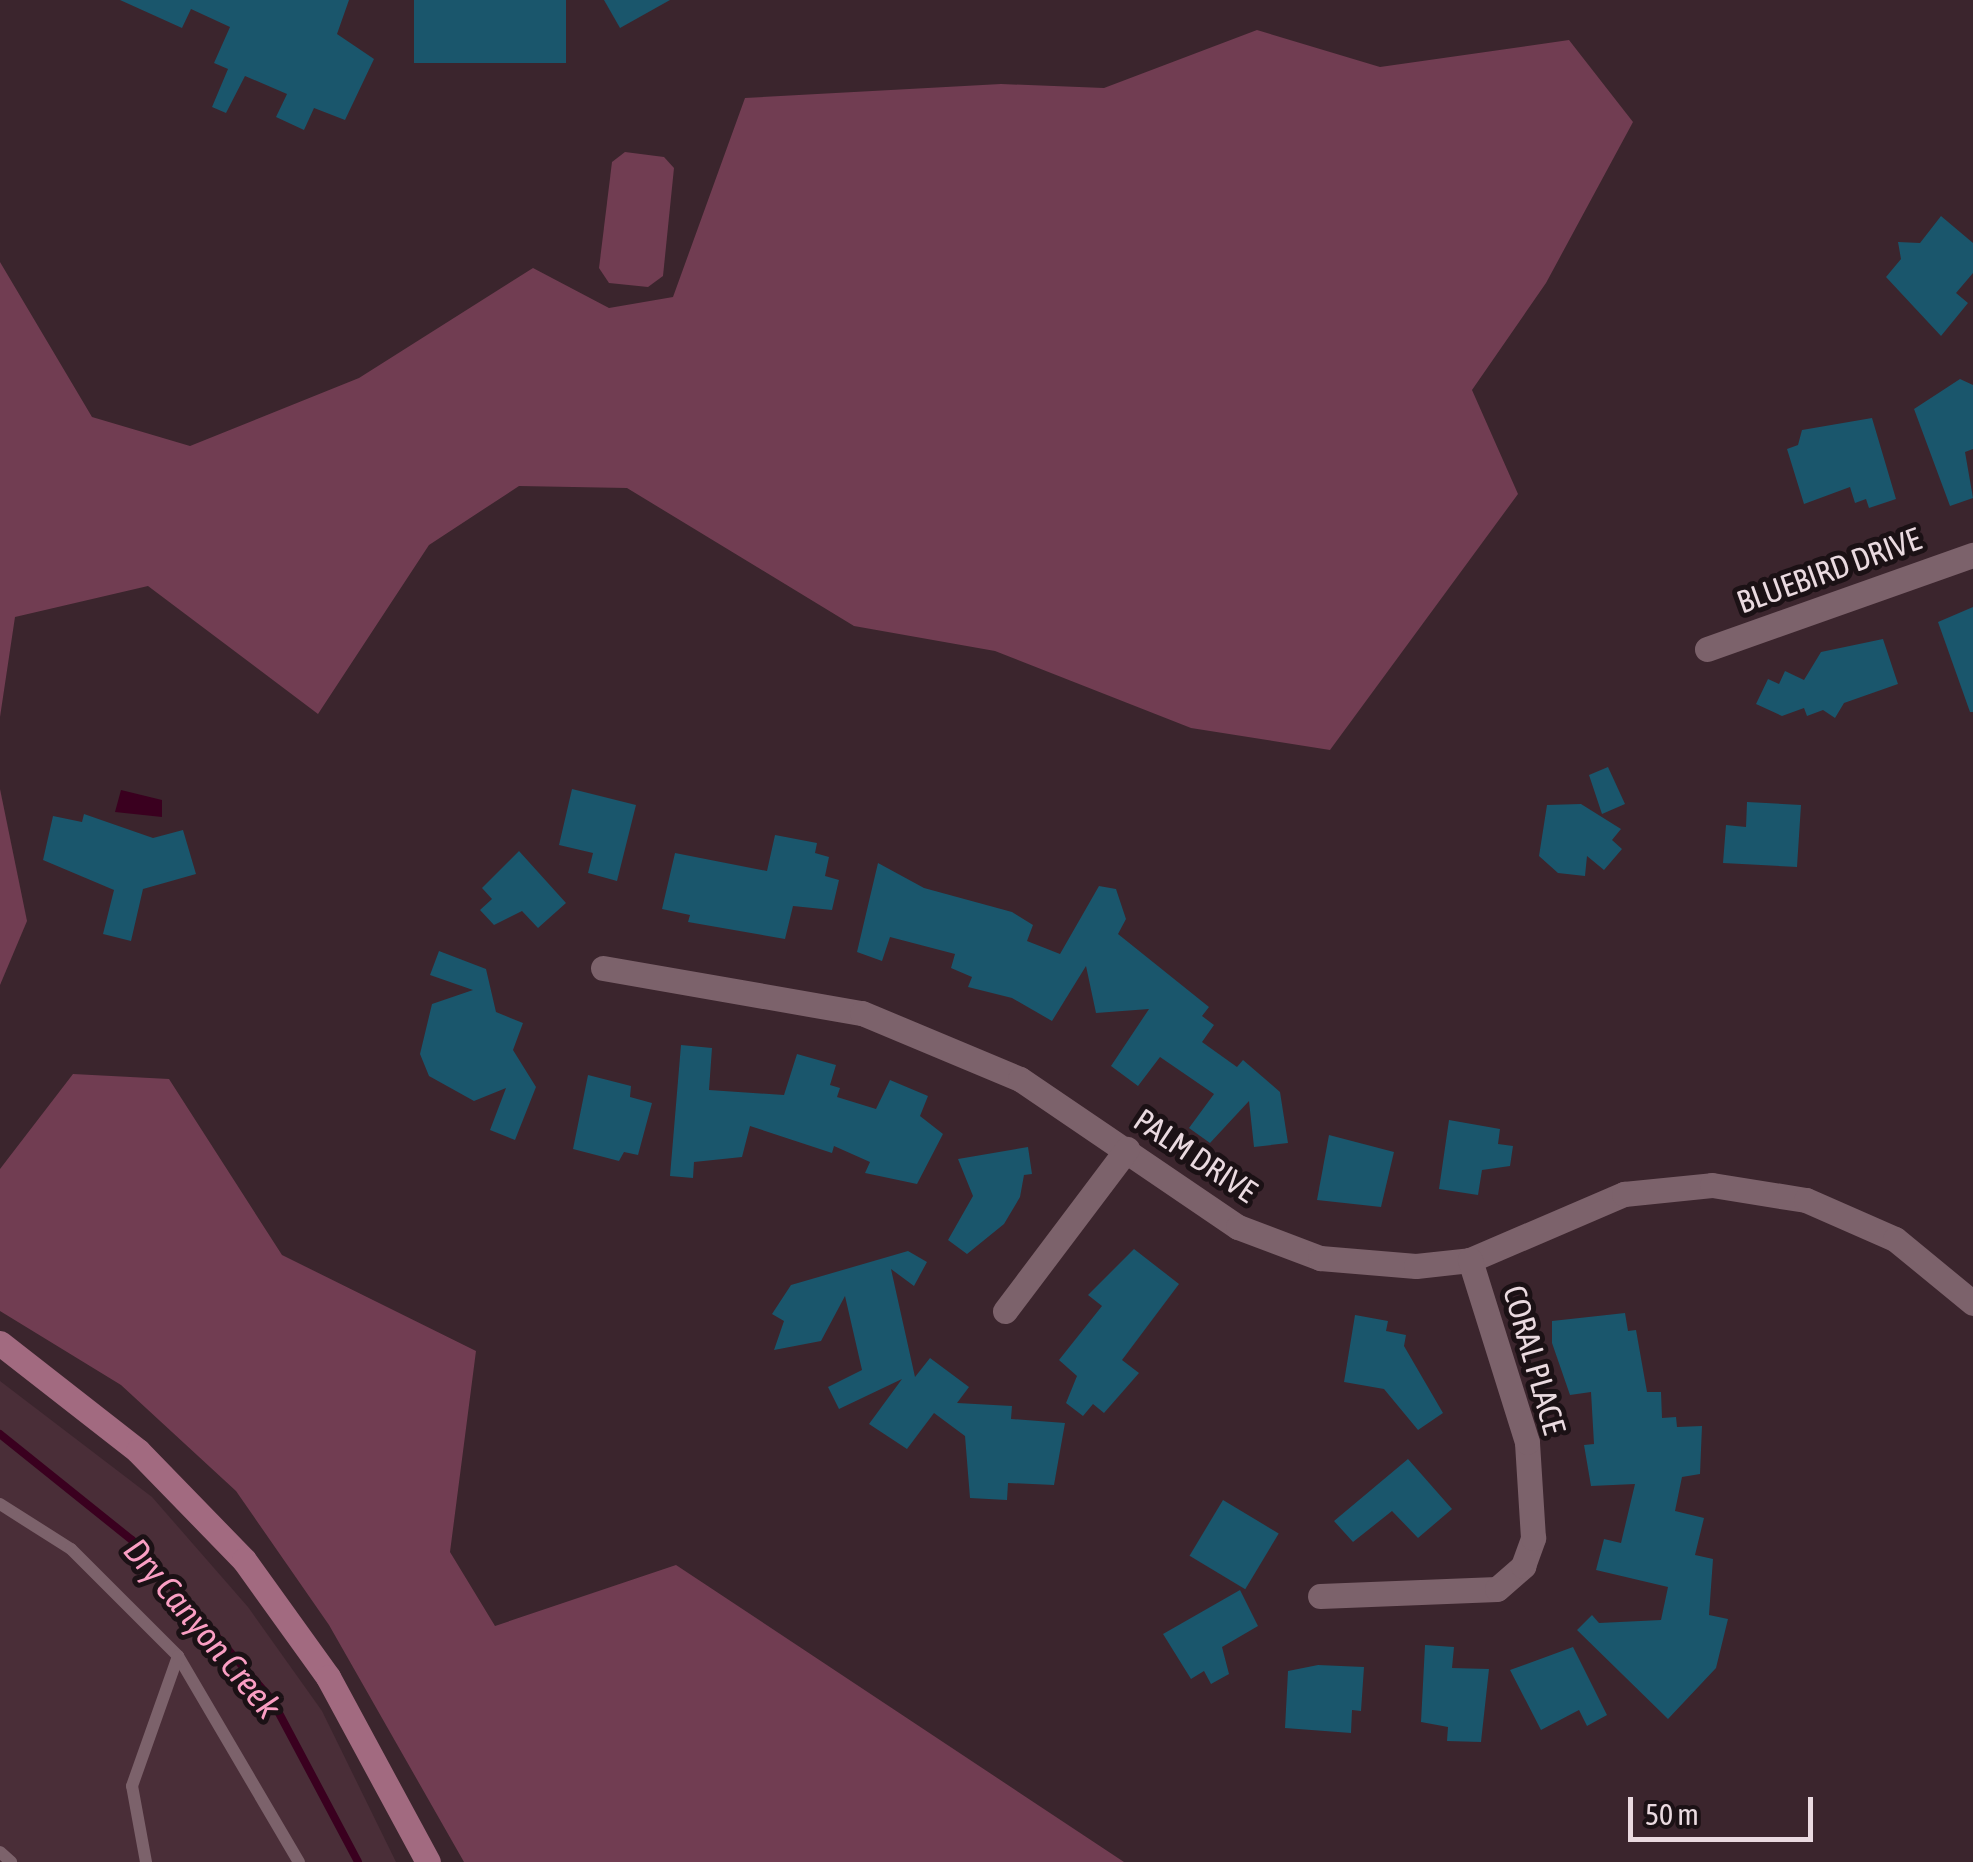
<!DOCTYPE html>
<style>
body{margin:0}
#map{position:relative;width:1973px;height:1862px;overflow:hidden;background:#3b252d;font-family:"Asap Condensed",sans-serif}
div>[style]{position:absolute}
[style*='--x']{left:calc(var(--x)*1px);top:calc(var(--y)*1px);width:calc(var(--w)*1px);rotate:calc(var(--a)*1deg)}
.built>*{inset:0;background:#4a2e38}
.green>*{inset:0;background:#713d52}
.water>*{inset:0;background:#3a001f}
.stream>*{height:8px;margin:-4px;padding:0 4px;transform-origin:4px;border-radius:4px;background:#3a001f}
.building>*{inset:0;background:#1a566c;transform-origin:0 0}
.service>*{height:12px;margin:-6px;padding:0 6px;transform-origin:6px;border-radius:6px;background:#7c626b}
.minor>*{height:25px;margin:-12.5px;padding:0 12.5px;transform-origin:12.5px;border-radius:12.5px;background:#7c626b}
.secondary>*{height:25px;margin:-12.5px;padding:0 12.5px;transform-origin:12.5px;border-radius:12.5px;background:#a26a80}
span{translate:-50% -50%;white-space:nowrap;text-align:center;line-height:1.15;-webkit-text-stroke:10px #1b1115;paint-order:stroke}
.street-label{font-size:32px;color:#eadae0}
.water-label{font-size:35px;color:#fa9ec3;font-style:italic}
.scale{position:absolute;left:1628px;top:1797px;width:185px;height:45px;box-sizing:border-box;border:5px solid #eadae0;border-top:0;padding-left:12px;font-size:30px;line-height:35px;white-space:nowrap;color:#eadae0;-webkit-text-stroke:8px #1b1115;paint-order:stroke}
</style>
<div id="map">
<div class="built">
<i style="clip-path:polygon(0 1381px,152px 1497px,248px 1607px,322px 1711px,396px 1862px,0 1862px)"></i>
</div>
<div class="green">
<i style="clip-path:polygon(1257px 30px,1380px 67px,1569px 40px,1633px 122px,1546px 283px,1472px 390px,1518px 494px,1330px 750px,1191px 728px,995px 651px,854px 626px,627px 488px,519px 486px,429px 545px,318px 714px,148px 586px,15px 617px,0 717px,0 262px,92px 417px,190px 446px,359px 378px,533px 268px,609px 308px,673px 297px,745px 98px,1001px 84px,1104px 88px)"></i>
<i style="clip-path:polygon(625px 152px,664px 157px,674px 168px,663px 276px,648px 287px,609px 283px,599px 268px,612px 162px)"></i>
<i style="clip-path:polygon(0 789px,27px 921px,0 985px)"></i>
<i style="clip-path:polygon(73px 1074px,169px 1079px,282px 1255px,476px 1351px,450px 1552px,495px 1626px,676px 1565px,1124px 1862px,464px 1862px,329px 1625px,236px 1491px,121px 1385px,0 1311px,0 1169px)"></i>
</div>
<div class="water">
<i style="clip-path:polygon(121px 790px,162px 800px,162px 817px,115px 812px)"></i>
</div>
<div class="stream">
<i style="--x:0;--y:1434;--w:169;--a:38.8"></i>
<i style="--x:132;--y:1540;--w:213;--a:48.8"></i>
<i style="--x:272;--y:1700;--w:183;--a:62"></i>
</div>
<div class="building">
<i style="clip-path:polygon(120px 0,349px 0,337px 34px,374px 59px,345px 120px,314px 108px,304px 130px,276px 117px,287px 94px,245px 76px,226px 113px,212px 107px,228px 69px,214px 63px,230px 27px,191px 9px,182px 28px)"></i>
<i style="left:414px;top:0;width:152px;height:63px"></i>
<i style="clip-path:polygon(604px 0,670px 0,620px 28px)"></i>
<i style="clip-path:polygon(1941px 216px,1973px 243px,1973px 273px,1956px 293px,1968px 303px,1941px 336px,1886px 277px,1901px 259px,1898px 242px,1920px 243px)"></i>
<i style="clip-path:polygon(1960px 379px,1973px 385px,1973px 449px,1965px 452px,1973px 498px,1950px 506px,1914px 409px)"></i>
<i style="clip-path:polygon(1872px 418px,1896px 499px,1869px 508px,1866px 499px,1855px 503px,1850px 487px,1804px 504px,1787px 449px,1798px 445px,1802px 430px)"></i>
<i style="clip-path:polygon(1973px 607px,1973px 712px,1970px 712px,1938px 622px)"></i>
<i style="clip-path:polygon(1883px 639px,1898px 684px,1844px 703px,1835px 718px,1823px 710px,1807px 716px,1804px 708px,1782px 716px,1756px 704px,1768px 679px,1779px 684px,1785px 671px,1804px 680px,1821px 652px)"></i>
<i style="clip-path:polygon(1608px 767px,1625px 804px,1602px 814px,1589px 775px)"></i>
<i style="clip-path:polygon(572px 789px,636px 805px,617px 881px,588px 873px,593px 853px,559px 845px)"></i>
<i style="clip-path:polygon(1747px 802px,1801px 805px,1797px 867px,1723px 863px,1726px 825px,1746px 827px)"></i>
<i style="clip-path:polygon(1581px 804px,1621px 829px,1612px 840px,1622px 849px,1604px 870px,1587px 856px,1585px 876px,1558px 873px,1539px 856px,1547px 805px)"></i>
<i style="clip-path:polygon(84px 814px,153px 838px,183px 830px,196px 874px,143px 889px,131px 941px,103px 934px,114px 890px,43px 860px,53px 816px,82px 822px)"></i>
<i style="clip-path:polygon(775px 835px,817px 843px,815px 853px,829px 857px,825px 876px,839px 880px,832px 910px,793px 906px,785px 939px,688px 922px,690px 915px,662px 909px,675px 853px,767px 871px)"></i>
<i style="clip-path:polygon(519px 851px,566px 903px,538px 928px,522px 911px,494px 925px,480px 910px,492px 899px,482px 888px)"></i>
<i style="clip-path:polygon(878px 863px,924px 888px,1012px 912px,1033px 925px,1027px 941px,1060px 954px,1099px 886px,1116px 889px,1126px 919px,1118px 934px,1209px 1007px,1202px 1016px,1214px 1025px,1202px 1042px,1237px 1067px,1243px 1060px,1280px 1092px,1288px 1143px,1254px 1147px,1249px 1101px,1210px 1143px,1189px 1128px,1214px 1094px,1160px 1057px,1138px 1086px,1111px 1066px,1149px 1009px,1096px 1013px,1086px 966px,1052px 1021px,1012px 998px,968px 987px,972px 977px,951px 968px,955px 954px,890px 937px,882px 961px,857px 952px)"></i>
<i style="clip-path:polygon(439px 951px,486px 969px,496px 1012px,523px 1023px,513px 1050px,536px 1087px,515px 1140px,490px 1130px,506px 1088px,474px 1101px,429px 1076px,420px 1054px,432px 1004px,473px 990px,430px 975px)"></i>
<i style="clip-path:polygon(681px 1045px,712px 1048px,709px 1090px,784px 1095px,797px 1054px,836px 1065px,830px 1085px,840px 1088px,837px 1097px,876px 1109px,890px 1080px,928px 1096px,920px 1116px,943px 1134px,917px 1184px,865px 1173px,870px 1162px,834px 1146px,832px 1153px,750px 1126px,742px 1157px,694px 1162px,693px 1178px,670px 1176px)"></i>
<i style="clip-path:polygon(588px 1075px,631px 1086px,630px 1097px,652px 1103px,638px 1155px,624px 1152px,619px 1161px,573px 1149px)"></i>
<i style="clip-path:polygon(1449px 1120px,1500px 1129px,1498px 1144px,1513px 1146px,1510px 1166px,1482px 1170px,1478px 1195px,1439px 1189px)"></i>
<i style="clip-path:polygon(1329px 1135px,1394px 1152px,1381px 1207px,1317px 1200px)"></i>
<i style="clip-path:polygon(1028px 1147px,1032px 1174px,1024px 1175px,1020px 1197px,1004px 1224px,967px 1254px,948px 1240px,973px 1196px,958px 1159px)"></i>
<i style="clip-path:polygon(1134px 1249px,1179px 1284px,1122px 1360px,1139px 1373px,1104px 1413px,1093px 1404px,1083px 1416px,1066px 1403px,1077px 1376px,1059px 1360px,1102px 1306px,1088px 1295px)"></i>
<i style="clip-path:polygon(908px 1251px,927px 1262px,914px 1286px,891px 1269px,915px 1377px,930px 1358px,969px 1387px,957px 1403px,1012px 1406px,1011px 1419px,1065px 1423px,1054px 1485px,1008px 1483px,1007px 1500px,970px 1498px,965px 1436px,934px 1413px,907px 1449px,869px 1424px,902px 1379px,839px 1409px,828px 1387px,862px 1370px,845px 1296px,821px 1341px,774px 1350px,784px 1321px,772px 1314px,791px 1285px)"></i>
<i style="clip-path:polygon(1625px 1313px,1628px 1331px,1636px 1330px,1647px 1392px,1661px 1392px,1662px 1418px,1676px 1417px,1677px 1427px,1702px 1426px,1700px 1474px,1682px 1477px,1675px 1511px,1704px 1518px,1695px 1555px,1713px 1559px,1709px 1615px,1728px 1619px,1716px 1668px,1668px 1719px,1577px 1630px,1592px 1615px,1599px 1623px,1661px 1620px,1668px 1587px,1596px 1570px,1604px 1539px,1621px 1543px,1635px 1484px,1591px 1486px,1584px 1445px,1594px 1444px,1591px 1392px,1570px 1395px,1552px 1343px,1552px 1321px)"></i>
<i style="clip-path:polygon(1355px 1315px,1388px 1321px,1386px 1331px,1406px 1335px,1404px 1346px,1443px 1413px,1418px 1430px,1384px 1389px,1344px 1382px)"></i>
<i style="clip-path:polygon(1408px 1459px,1452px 1509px,1418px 1538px,1392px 1511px,1353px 1542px,1334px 1521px)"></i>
<i style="left:1223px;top:1500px;width:65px;height:65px;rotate:31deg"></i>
<i style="clip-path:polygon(1240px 1590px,1258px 1626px,1222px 1647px,1229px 1674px,1211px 1684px,1204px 1671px,1191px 1679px,1163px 1634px)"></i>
<i style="clip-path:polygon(1425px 1645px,1454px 1647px,1452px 1668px,1489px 1669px,1481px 1742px,1447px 1741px,1448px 1727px,1421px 1722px)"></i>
<i style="clip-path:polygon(1573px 1647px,1607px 1715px,1587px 1726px,1579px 1710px,1541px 1730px,1510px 1670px)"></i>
<i style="clip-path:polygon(1318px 1665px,1364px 1667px,1361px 1711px,1352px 1710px,1351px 1733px,1285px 1728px,1288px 1671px)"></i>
</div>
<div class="service">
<i style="--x:0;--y:1504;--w:84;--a:32.4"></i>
<i style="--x:71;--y:1549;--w:151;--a:45"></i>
<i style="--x:178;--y:1656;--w:239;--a:59.6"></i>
<i style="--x:0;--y:1852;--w:15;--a:42"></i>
<i style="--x:146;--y:1862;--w:77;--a:-100.4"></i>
<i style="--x:132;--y:1786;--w:138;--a:-70.5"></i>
</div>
<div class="minor">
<i style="--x:1707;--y:649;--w:282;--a:-19.5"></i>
<i style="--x:603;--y:968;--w:263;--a:9.9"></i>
<i style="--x:862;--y:1013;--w:171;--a:22.7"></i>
<i style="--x:1020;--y:1079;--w:263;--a:34.2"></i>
<i style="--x:1238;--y:1227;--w:88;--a:20.7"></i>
<i style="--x:1320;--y:1258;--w:96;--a:4.8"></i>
<i style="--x:1416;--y:1266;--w:54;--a:-6.3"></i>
<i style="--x:1470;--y:1260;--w:168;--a:-23.2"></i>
<i style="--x:1624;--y:1194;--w:88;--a:-5.8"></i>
<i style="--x:1712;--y:1185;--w:95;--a:9.1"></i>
<i style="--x:1806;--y:1200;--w:97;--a:23.7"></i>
<i style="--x:1895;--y:1239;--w:101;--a:39.4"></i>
<i style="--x:1005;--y:1311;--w:203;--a:-53"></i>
<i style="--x:1320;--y:1596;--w:177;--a:-2.3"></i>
<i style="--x:1497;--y:1589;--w:35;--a:-41"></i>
<i style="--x:1523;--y:1566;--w:30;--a:-70"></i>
<i style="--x:1533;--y:1538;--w:96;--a:-93.6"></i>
<i style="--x:1527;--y:1442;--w:191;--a:-107.4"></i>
</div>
<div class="secondary">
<i style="--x:0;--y:1343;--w:175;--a:38"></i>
<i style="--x:138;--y:1451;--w:152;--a:45.8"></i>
<i style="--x:244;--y:1560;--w:144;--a:54.3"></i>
<i style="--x:328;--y:1677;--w:210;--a:61.6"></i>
</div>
<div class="street-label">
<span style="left:1829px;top:571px;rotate:-20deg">BLUEBIRD DRIVE</span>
<span style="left:1195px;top:1156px;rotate:34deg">PALM DRIVE</span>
<span style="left:1534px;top:1360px;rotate:74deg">CORAL PLACE</span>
</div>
<div class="water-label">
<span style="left:203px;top:1628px;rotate:50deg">Dry Canyon Creek</span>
</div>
<div class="scale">50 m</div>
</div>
